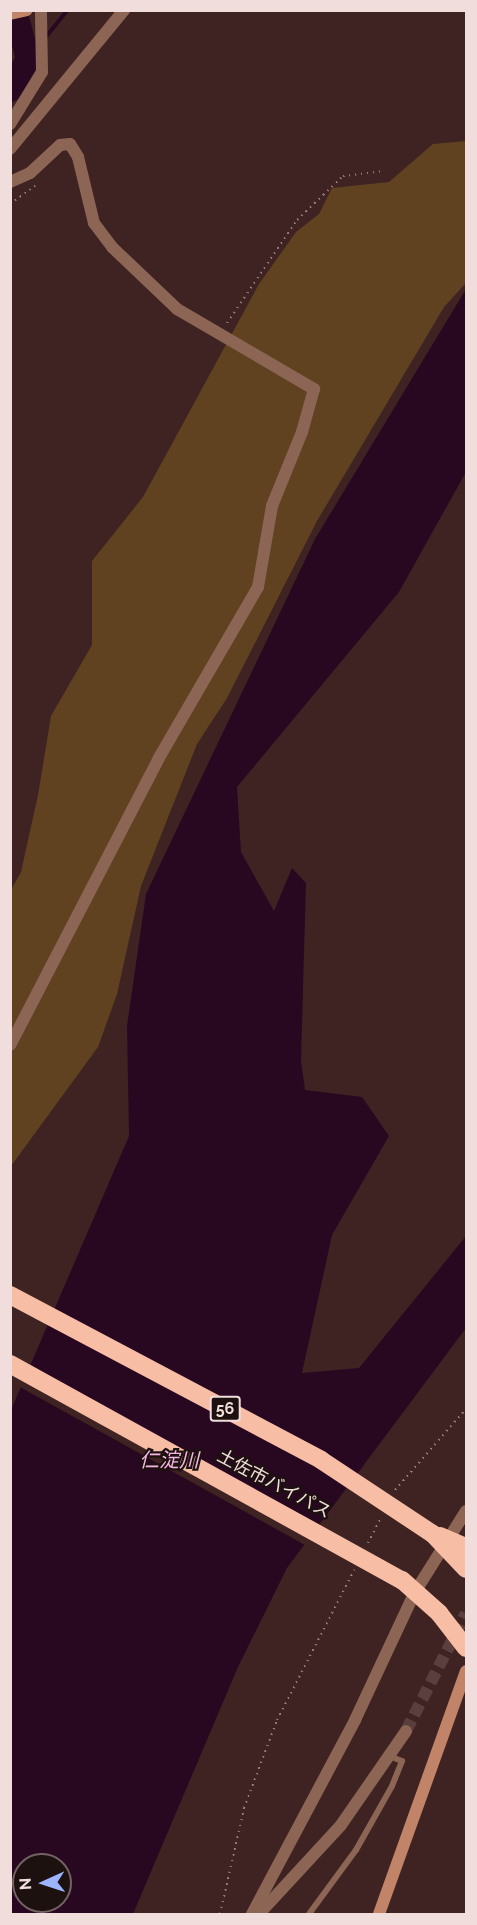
<!DOCTYPE html>
<meta charset="utf-8">
<style>
body{margin:0}
#map{position:relative;width:477px;height:1925px;overflow:hidden;background:#3f2322;font-family:Raleway,"Noto Sans JP",sans-serif}
div>[style]{position:absolute}
[style*='--x']{left:calc(var(--x)*1px);top:calc(var(--y)*1px);width:calc(var(--w)*1px);rotate:calc(var(--a)*1deg)}
.green>*{inset:0;background:#604221}
.water>*{inset:0;background:#280821}
.pier>*{inset:0;background:#3f2322;transform-origin:0 0}
.stream>*{height:4px;margin:-2px;padding:0 2px;transform-origin:2px;border-radius:2px;background:#280821}
.river>*{height:24px;margin:-12px;padding:0 12px;transform-origin:12px;border-radius:12px;background:#280821}
.street-tunnel>*{height:12px;margin-top:-6px;transform-origin:0;background:repeating-linear-gradient(90deg,#5a3f3e 0 12px,transparent 0 18px)}
.path>*{height:2px;margin-top:-1px;transform-origin:0;background:repeating-linear-gradient(90deg,#957d7c 0 1.5px,transparent 0 6px)}
.lane>*{height:6px;margin:-3px;padding:0 3px;transform-origin:3px;border-radius:3px;background:#8c6554}
.street>*{height:12px;margin:-6px;padding:0 6px;transform-origin:6px;border-radius:6px;background:#8c6554}
.secondary>*{height:12px;margin:-6px;padding:0 6px;transform-origin:6px;border-radius:6px;background:#c28469}
.highway>*{height:18px;margin:-9px;padding:0 9px;transform-origin:9px;border-radius:9px;background:#f8bea5}
.highway-bridge>*{height:18px;margin:-9px;padding:0 9px;transform-origin:9px;border-radius:9px;background:#f8bea5}
span{translate:-50% -50%;white-space:nowrap;text-align:center;line-height:1.15;-webkit-text-stroke:4.5px #1d1110;paint-order:stroke}
.shield-label span{padding:2px 4px;background:#1d1110;border:2px solid;border-radius:4px;-webkit-text-stroke-width:0}
.shield-label{font-size:16px;color:#f1dddc;font-weight:700}
.street-label{font-size:18px;color:#f1dddc}
.water-label{font-size:20px;color:#f5b3e3;font-style:italic}
.frame{position:absolute;inset:0;border:12px solid #f1dddc;pointer-events:none}
.north{position:absolute;left:12px;top:1853px;width:60px;height:60px;box-sizing:border-box;background:#1d1110;border:2px solid #726362;border-radius:50%;rotate:267deg;font-size:16px;font-weight:700;line-height:24px;text-align:center;color:#f1dddc}
.north::after{content:'';display:block;margin:auto;width:21px;height:27px;background:#9bb4fd;clip-path:polygon(50% 0,100% 100%,50% 72%,0 100%)}
</style>
<div id="map">
<div class="green">
<i style="clip-path:polygon(466px 141px,466px 283px,444px 307px,317px 521px,227px 698px,197px 744px,141px 886px,117px 994px,98px 1047px,11px 1166px,10px 892px,21px 872px,38px 795px,51px 716px,92px 645px,92px 561px,143px 497px,259px 284px,296px 232px,319px 214px,332px 188px,389px 182px,433px 144px)"></i>
</div>
<div class="water">
<i style="clip-path:polygon(evenodd,466px 289px,466px 472px,399px 592px,237px 787px,241px 852px,274px 911px,292px 868px,306px 883px,301px 1060px,305px 1090px,362px 1097px,389px 1136px,332px 1235px,302px 1373px,359px 1368px,466px 1236px,466px 1328px,287px 1568px,238px 1667px,133px 1914px,11px 1914px,11px 1410px,129px 1136px,127px 1026px,146px 894px,315px 539px,466px 289px,24px 1865px,60px 1865px,60px 1901px,24px 1901px,24px 1865px)"></i>
</div>
<div class="pier">
<i style="left:28px;top:1364px;width:335px;height:24px;rotate:29deg"></i>
</div>
<div class="stream">
<i style="--x:45;--y:38;--w:36;--a:-51"></i>
<i style="--x:28;--y:59;--w:17;--a:-50"></i>
</div>
<div class="river">
<i style="--x:10;--y:90;--w:36;--a:-60"></i>
<i style="--x:28;--y:59;--w:51;--a:-104.9"></i>
</div>
<div class="street-tunnel">
<i style="--x:406;--y:1731;--w:132;--a:-63"></i>
</div>
<div class="path">
<i style="--x:10;--y:204;--w:32;--a:-36"></i>
<i style="--x:227;--y:323;--w:125;--a:-55.8"></i>
<i style="--x:297;--y:220;--w:64;--a:-43.7"></i>
<i style="--x:343;--y:176;--w:41;--a:-7"></i>
<i style="--x:395;--y:1490;--w:108;--a:-48.8"></i>
<i style="--x:368;--y:1543;--w:27;--a:-63"></i>
<i style="--x:220;--y:1914;--w:109;--a:-77.2"></i>
<i style="--x:244;--y:1808;--w:94;--a:-69.4"></i>
<i style="--x:277;--y:1720;--w:169;--a:-62.8"></i>
</div>
<div class="lane">
<i style="--x:309;--y:1914;--w:79;--a:-53.7"></i>
<i style="--x:356;--y:1850;--w:73;--a:-60.6"></i>
<i style="--x:392;--y:1786;--w:27;--a:-68"></i>
<i style="--x:402;--y:1761;--w:14;--a:-159"></i>
</div>
<div class="street">
<i style="--x:10;--y:124;--w:61;--a:-58.4"></i>
<i style="--x:42;--y:72;--w:60;--a:-91"></i>
<i style="--x:10;--y:149;--w:180;--a:-50.6"></i>
<i style="--x:10;--y:182;--w:22;--a:-24"></i>
<i style="--x:30;--y:173;--w:41;--a:-43"></i>
<i style="--x:60;--y:145;--w:10;--a:-6"></i>
<i style="--x:70;--y:144;--w:15;--a:58"></i>
<i style="--x:78;--y:157;--w:68;--a:76.4"></i>
<i style="--x:94;--y:223;--w:31;--a:53"></i>
<i style="--x:113;--y:248;--w:88;--a:43.6"></i>
<i style="--x:177;--y:309;--w:159;--a:30.3"></i>
<i style="--x:314;--y:389;--w:45;--a:105.6"></i>
<i style="--x:302;--y:432;--w:80;--a:112.1"></i>
<i style="--x:272;--y:506;--w:82;--a:99.8"></i>
<i style="--x:258;--y:587;--w:198;--a:120.1"></i>
<i style="--x:159;--y:758;--w:323;--a:117.4"></i>
<i style="--x:252;--y:1914;--w:220;--a:-62"></i>
<i style="--x:355;--y:1720;--w:141;--a:-64.9"></i>
<i style="--x:415;--y:1592;--w:96;--a:-57.8"></i>
<i style="--x:259;--y:1914;--w:121;--a:-47.3"></i>
<i style="--x:341;--y:1825;--w:114;--a:-55.3"></i>
</div>
<div class="secondary">
<i style="--x:10;--y:14;--w:17;--a:-13"></i>
<i style="--x:379;--y:1914;--w:258;--a:-70.3"></i>
</div>
<div class="highway">
<i style="--x:433;--y:1534;--w:48;--a:46.7"></i>
<i style="--x:440;--y:1536;--w:28;--a:23"></i>
<i style="--x:402;--y:1580;--w:50;--a:41.7"></i>
<i style="--x:439;--y:1613;--w:44;--a:52.4"></i>
</div>
<div class="highway-bridge">
<i style="--x:10;--y:1295;--w:352;--a:27.9"></i>
<i style="--x:321;--y:1460;--w:134;--a:33.5"></i>
<i style="--x:10;--y:1364;--w:448;--a:28.9"></i>
</div>
<div class="shield-label">
<span style="left:225px;top:1409px">56</span>
</div>
<div class="street-label">
<span style="left:274px;top:1484px;rotate:28deg">土佐市バイパス</span>
</div>
<div class="water-label">
<span style="left:169px;top:1460px">仁淀川</span>
</div>
<div class="frame"></div>
<div class="north">N</div>
</div>
